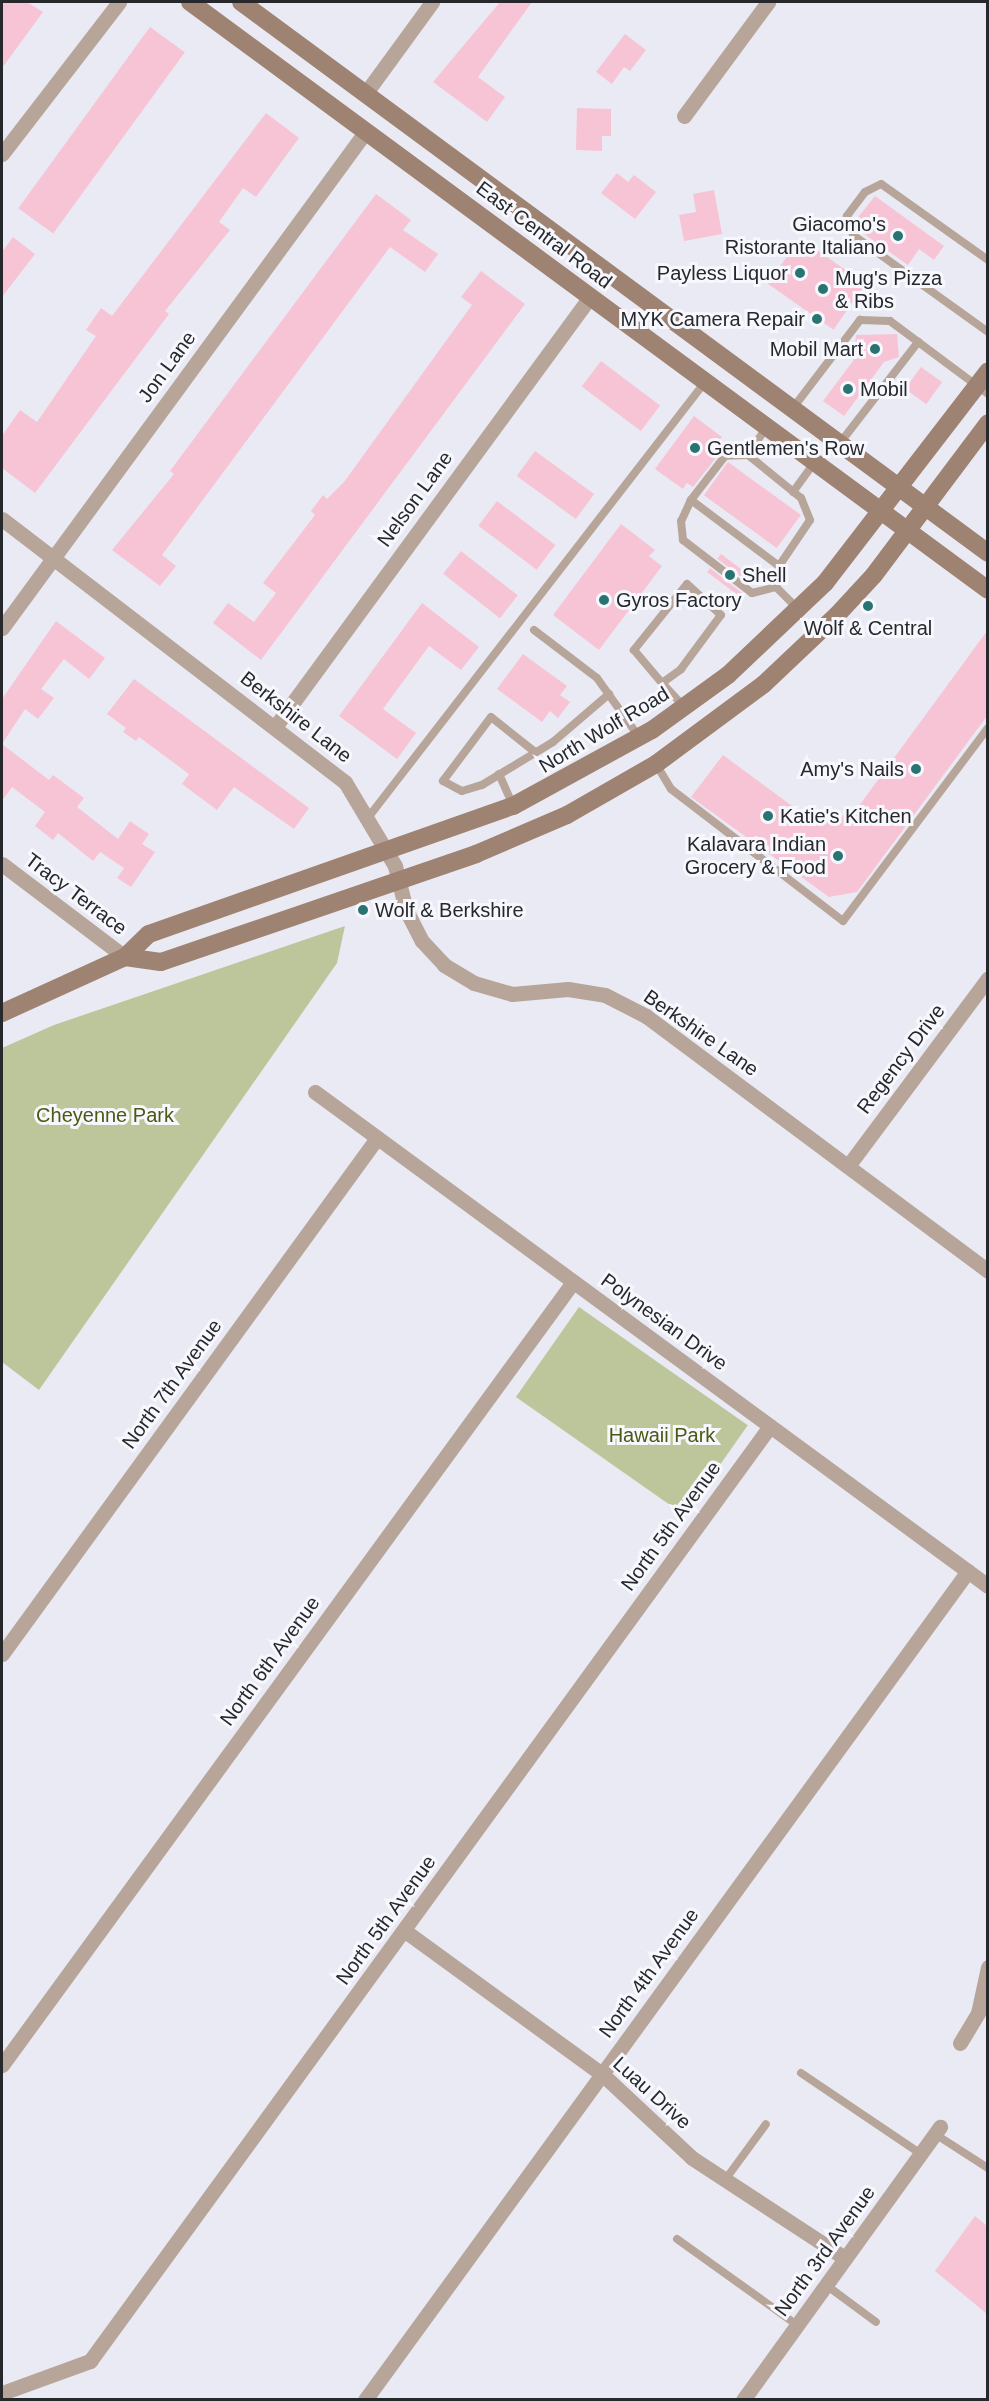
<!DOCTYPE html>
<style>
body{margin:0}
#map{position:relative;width:989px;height:2401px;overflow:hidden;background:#e9eaf4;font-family:Helvetica,sans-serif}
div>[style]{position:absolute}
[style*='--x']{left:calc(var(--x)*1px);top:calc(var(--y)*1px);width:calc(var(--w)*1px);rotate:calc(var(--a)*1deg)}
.green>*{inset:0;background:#bdc69b;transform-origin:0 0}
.building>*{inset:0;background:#f7c4d5;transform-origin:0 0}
.service>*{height:8px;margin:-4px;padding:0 4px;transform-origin:4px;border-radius:4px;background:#b8a59a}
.minor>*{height:15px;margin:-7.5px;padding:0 7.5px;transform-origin:7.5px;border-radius:7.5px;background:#b8a59a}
.secondary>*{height:18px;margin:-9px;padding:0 9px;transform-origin:9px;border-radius:9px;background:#9f8372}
.dots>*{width:16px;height:16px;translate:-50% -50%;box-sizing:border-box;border:3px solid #f7f8fe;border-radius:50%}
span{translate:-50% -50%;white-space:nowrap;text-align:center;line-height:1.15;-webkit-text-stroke:6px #f7f8fe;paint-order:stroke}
.poi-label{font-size:20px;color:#27282b}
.right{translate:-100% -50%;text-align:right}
.left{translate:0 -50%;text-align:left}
.street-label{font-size:20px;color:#27282b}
.park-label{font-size:20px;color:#4e5812}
.frame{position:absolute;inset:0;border:3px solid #27282b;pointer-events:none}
</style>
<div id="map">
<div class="green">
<i style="clip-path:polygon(345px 926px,337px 963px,39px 1390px,2px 1362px,2px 1048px,54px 1025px)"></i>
<i style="left:579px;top:1307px;width:206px;height:110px;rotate:35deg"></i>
</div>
<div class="building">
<i style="clip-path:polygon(2px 2px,27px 2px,43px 12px,2px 68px)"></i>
<i style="clip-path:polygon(500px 2px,532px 2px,478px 77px,505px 97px,487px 122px,433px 82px)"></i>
<i style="left:150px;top:27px;width:43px;height:224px;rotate:36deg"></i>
<i style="clip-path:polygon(625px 34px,646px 50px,630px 71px,624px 67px,612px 84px,596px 72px)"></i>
<i style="clip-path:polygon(577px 108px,611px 109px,611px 136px,602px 136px,602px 151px,576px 150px)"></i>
<i style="clip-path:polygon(266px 113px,299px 138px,256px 197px,243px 188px,219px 222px,230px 230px,165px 311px,169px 314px,35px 493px,2px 468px,2px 436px,20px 410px,37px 422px,96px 336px,86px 330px,101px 308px,112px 316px)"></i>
<i style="clip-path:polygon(617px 173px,628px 182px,634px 175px,656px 192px,635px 219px,601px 193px)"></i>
<i style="clip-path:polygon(714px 190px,722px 234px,684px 241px,679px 215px,696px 212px,693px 194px)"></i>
<i style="clip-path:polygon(376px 194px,411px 220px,403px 230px,438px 254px,425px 272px,390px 247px,162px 555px,176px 566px,160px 586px,112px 550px,174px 474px,170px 471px)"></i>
<i style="clip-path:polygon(875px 196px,944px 246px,934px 260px,919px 249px,908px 265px,857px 229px,855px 221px)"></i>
<i style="clip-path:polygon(13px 237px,35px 254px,2px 297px,2px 252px)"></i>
<i style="left:800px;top:238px;width:80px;height:56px;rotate:35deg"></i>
<i style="clip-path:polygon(481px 271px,525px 304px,261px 660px,213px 623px,228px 603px,254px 622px,276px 593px,263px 583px,315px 515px,311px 511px,323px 495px,327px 499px,344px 482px,472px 305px,461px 297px)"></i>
<i style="clip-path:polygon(856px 335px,897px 334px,899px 357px,884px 362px,844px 416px,823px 401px,853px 361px)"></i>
<i style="left:601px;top:361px;width:74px;height:32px;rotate:37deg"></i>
<i style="left:921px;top:367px;width:26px;height:27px;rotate:36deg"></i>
<i style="clip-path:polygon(694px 416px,722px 437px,712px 449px,719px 454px,693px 487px,687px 483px,683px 489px,655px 469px)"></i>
<i style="left:535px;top:451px;width:73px;height:31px;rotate:36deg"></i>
<i style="left:728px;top:462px;width:90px;height:41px;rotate:36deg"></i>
<i style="left:497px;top:501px;width:73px;height:31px;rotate:37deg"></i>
<i style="clip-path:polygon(621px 524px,655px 550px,649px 556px,662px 566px,599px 650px,553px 615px)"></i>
<i style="left:461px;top:551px;width:72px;height:29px;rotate:38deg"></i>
<i style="left:721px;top:554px;width:40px;height:6px;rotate:37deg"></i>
<i style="clip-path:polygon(710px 568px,742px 593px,739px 596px,707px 572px)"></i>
<i style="clip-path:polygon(422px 603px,479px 647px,461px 670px,429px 646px,383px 709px,416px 733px,397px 759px,339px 716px)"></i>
<i style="clip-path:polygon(56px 621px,105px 658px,89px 679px,64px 659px,41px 689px,54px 698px,38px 719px,25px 709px,2px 744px,49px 780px,53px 775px,84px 798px,77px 807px,118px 839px,130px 821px,149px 834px,142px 844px,155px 852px,131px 887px,117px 878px,124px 868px,100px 852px,93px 861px,58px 833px,53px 840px,35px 826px,45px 812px,12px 787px,2px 801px,2px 699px)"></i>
<i style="clip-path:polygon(987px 631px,987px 716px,857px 892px,829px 897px,691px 797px,723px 755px,811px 820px,853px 814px)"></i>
<i style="clip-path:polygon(523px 654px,567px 686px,560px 695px,570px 702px,558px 718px,550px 711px,542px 722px,497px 689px)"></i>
<i style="clip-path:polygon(134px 679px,309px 808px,294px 829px,234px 787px,217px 810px,182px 784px,189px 774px,139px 737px,136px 741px,123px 732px,126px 728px,107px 714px)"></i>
<i style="clip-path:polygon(975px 2216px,987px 2226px,987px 2314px,935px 2271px)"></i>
</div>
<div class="service">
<i style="--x:988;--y:260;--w:131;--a:-144.6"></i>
<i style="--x:881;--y:184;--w:18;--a:153"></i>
<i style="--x:865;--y:192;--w:30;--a:127"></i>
<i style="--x:847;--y:216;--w:20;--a:72"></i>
<i style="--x:853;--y:235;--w:166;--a:35.7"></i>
<i style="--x:793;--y:408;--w:111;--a:-52.7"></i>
<i style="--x:860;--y:320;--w:30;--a:2"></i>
<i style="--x:890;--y:321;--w:122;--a:36.7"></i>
<i style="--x:766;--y:428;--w:32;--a:124"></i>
<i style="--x:748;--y:455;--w:23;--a:178"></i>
<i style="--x:725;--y:456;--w:56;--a:127.7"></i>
<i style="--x:691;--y:500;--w:23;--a:115"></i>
<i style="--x:681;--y:521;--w:19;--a:84"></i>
<i style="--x:683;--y:540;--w:87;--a:37.5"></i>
<i style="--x:752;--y:593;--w:25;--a:-14"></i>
<i style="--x:776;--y:587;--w:31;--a:45"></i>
<i style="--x:840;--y:443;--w:128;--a:-52.3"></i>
<i style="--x:793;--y:492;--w:36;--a:-54"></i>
<i style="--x:691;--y:500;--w:110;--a:36.9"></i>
<i style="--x:779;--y:566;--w:55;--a:-56"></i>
<i style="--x:810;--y:520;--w:24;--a:-112"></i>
<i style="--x:801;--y:498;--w:68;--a:-140.9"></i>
<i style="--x:776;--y:587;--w:21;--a:-82"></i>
<i style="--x:534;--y:630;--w:79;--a:37.3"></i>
<i style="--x:597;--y:678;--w:72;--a:54.6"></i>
<i style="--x:662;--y:683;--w:24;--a:-36"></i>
<i style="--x:681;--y:669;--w:67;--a:-53.5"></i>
<i style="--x:721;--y:615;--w:46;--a:-137.6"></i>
<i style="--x:687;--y:584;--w:85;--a:128.8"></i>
<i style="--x:634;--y:650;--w:43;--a:49.7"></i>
<i style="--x:662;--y:683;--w:34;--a:47"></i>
<i style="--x:535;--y:752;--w:56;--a:-141.5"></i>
<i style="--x:491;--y:717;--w:80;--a:126.9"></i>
<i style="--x:443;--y:781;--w:21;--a:28"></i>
<i style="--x:462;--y:791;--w:21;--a:-17"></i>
<i style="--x:482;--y:785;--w:83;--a:-31.2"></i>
<i style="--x:553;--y:742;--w:74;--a:-40.6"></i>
<i style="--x:656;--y:764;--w:29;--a:59"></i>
<i style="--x:671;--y:789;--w:217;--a:37.5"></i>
<i style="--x:843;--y:921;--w:241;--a:-53.1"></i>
<i style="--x:499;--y:774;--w:35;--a:66"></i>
<i style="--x:367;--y:819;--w:552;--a:-52.28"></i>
<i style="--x:801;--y:2073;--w:145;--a:34"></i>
<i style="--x:935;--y:2134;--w:63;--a:32.7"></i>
<i style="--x:725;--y:2180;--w:69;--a:-53.8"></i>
<i style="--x:677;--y:2239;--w:148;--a:35.6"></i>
<i style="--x:826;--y:2285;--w:62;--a:36.5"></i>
</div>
<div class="minor">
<i style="--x:365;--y:94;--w:114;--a:-53.9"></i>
<i style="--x:684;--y:116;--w:142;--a:-53.6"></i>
<i style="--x:2;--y:154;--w:192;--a:-52.4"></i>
<i style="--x:2;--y:519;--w:432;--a:37.5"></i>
<i style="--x:345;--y:782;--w:98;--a:59.2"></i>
<i style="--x:395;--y:866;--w:45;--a:76"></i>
<i style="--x:406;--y:910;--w:35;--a:63"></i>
<i style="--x:422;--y:941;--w:33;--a:47"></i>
<i style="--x:444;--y:965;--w:35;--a:31"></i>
<i style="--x:474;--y:983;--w:40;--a:16"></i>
<i style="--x:512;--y:994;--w:56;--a:-5.1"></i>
<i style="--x:568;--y:989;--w:37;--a:9"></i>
<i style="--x:605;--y:995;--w:46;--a:27.1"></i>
<i style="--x:646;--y:1016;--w:427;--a:36.7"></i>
<i style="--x:2;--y:628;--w:616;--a:-53.78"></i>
<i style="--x:275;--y:727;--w:533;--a:-53.78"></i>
<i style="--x:2;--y:864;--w:154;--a:37.1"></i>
<i style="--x:315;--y:1092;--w:835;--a:36.28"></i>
<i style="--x:848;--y:1166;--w:234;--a:-53.3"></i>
<i style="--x:2;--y:1654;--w:638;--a:-53.99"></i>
<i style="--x:405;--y:1931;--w:243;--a:36"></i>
<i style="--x:602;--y:2074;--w:123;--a:43"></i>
<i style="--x:692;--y:2158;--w:183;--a:33.2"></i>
<i style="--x:960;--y:2043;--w:35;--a:-59"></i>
<i style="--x:978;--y:2013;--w:47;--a:-77.7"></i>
<i style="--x:2;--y:2065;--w:969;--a:-53.9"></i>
<i style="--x:2;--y:2393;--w:94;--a:-20"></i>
<i style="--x:90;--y:2361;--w:1156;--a:-53.97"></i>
<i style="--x:365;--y:2400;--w:1025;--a:-53.97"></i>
<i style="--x:743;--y:2400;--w:337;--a:-54.2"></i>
</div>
<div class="secondary">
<i style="--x:190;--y:2;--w:991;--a:36.38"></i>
<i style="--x:241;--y:2;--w:928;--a:36.41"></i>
<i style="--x:125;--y:957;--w:36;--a:8"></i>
<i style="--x:161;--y:962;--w:333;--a:-18.9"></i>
<i style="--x:476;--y:854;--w:99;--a:-23.2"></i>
<i style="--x:567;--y:815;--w:103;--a:-29.8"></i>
<i style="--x:656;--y:764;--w:134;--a:-36.5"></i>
<i style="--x:764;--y:684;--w:100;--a:-43.4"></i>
<i style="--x:837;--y:615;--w:54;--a:-47.2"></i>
<i style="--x:874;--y:575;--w:190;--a:-53.1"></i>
<i style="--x:2;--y:1013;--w:135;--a:-24.5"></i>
<i style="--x:125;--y:957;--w:33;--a:-44"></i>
<i style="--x:149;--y:934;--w:386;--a:-19.4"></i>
<i style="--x:513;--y:806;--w:158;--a:-28.7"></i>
<i style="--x:652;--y:730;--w:94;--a:-35.9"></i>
<i style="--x:728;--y:675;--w:134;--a:-43.5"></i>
<i style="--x:825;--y:583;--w:267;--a:-52.4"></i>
</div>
<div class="dots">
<i style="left:898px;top:236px;background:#297472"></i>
<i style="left:800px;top:273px;background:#297472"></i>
<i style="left:823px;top:289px;background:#297472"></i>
<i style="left:817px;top:319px;background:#297472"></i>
<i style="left:875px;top:349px;background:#297472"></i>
<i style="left:848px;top:389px;background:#297472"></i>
<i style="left:695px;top:448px;background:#297472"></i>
<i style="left:730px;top:575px;background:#297472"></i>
<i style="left:604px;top:600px;background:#297472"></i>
<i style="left:868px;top:606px;background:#297472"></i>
<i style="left:916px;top:769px;background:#297472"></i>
<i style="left:768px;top:816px;background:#297472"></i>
<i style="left:838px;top:856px;background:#297472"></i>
<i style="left:363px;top:910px;background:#297472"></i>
</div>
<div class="poi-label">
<span class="right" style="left:886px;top:236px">Giacomo's<br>Ristorante Italiano</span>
<span class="right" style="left:788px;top:273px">Payless Liquor</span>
<span class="left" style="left:835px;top:290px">Mug's Pizza<br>&amp; Ribs</span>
<span class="right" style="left:805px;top:319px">MYK Camera Repair</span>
<span class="right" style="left:863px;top:349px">Mobil Mart</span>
<span class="left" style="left:860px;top:389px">Mobil</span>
<span class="left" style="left:707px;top:448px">Gentlemen's Row</span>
<span class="left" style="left:742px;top:575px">Shell</span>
<span class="left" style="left:616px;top:600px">Gyros Factory</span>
<span style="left:868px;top:628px">Wolf &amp; Central</span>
<span class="right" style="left:904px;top:769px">Amy's Nails</span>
<span class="left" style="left:780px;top:816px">Katie's Kitchen</span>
<span class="right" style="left:826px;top:856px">Kalavara Indian<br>Grocery &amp; Food</span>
<span class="left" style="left:375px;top:910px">Wolf &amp; Berkshire</span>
</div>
<div class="street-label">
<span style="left:544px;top:235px;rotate:37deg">East Central Road</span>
<span style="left:167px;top:367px;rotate:-54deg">Jon Lane</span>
<span style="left:415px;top:499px;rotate:-54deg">Nelson Lane</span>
<span style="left:296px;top:717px;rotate:38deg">Berkshire Lane</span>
<span style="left:604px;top:730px;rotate:-31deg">North Wolf Road</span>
<span style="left:76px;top:894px;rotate:37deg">Tracy Terrace</span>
<span style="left:701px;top:1033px;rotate:35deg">Berkshire Lane</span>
<span style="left:901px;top:1059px;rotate:-53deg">Regency Drive</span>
<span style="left:664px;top:1322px;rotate:36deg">Polynesian Drive</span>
<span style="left:172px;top:1384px;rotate:-54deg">North 7th Avenue</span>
<span style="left:671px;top:1526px;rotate:-54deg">North 5th Avenue</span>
<span style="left:270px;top:1661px;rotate:-54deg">North 6th Avenue</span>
<span style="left:386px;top:1920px;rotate:-54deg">North 5th Avenue</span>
<span style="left:649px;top:1973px;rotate:-54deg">North 4th Avenue</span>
<span style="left:652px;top:2093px;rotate:42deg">Luau Drive</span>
<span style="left:825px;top:2251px;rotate:-54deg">North 3rd Avenue</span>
</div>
<div class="park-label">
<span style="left:105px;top:1115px">Cheyenne Park</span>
<span style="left:662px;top:1435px">Hawaii Park</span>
</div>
<div class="frame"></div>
</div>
